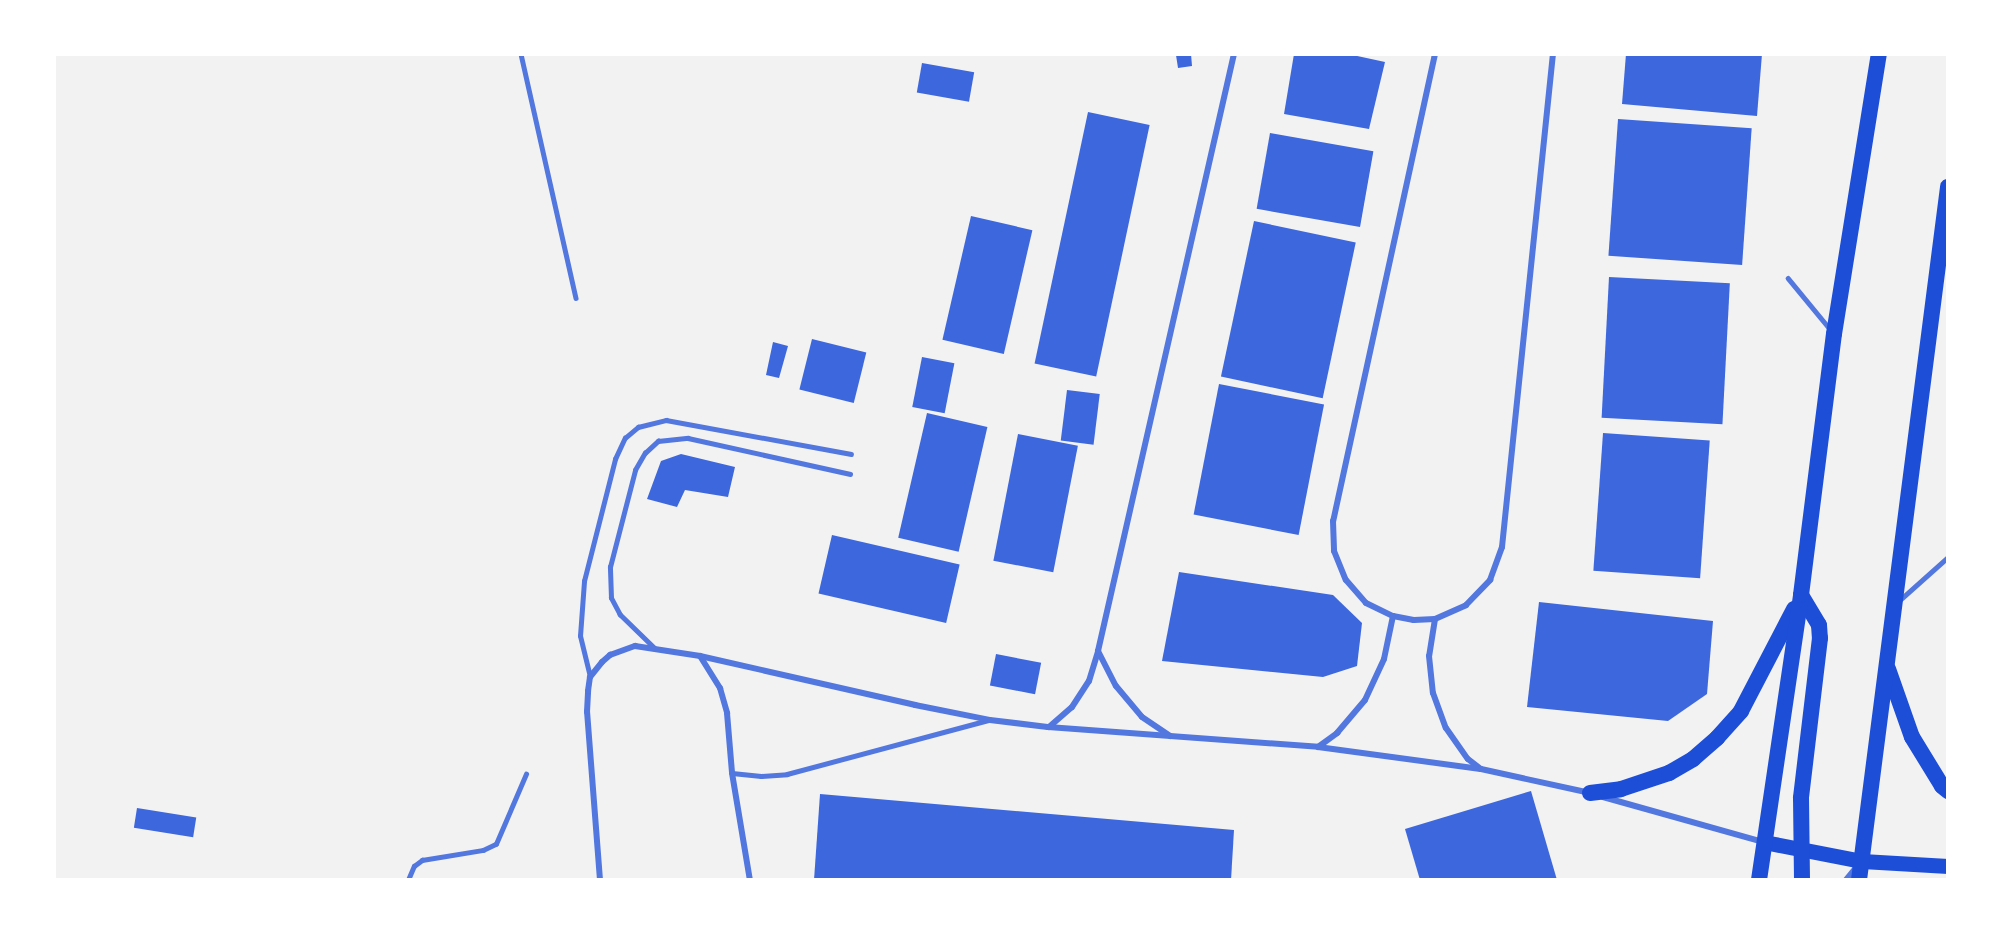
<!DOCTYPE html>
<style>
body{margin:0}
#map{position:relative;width:2002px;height:934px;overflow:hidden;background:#f2f2f2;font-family:Mulish,sans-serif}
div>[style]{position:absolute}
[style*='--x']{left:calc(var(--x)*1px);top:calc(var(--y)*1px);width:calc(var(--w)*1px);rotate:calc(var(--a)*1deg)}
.building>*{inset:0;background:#3d67dc;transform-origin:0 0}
.service>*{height:4.5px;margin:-2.25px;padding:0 2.25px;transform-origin:2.25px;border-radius:2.25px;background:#5277de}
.minor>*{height:6px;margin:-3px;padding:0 3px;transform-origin:3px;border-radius:3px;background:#5277de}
.primary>*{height:15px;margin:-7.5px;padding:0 7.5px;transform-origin:7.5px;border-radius:7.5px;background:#1d4ed8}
.trunk>*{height:16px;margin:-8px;padding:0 8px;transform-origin:8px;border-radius:8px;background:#1d4ed8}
span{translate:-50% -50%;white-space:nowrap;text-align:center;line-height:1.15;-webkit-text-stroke:4.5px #fff;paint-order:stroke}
.frame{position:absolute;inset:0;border:56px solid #fff;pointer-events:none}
</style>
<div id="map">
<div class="building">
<i style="clip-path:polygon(1188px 54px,1191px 54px,1192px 66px,1178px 68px,1176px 55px)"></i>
<i style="clip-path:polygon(1294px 54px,1348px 54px,1385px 62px,1369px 129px,1284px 114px)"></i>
<i style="clip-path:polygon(1626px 54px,1762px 54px,1757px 116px,1622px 104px)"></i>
<i style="left:922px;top:63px;width:53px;height:30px;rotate:10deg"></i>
<i style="left:1088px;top:112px;width:63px;height:257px;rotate:12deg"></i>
<i style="left:1618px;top:119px;width:134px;height:137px;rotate:4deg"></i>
<i style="left:1270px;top:133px;width:105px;height:77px;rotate:10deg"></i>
<i style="left:971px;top:216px;width:63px;height:127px;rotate:13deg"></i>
<i style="left:1254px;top:221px;width:104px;height:159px;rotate:12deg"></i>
<i style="left:1609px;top:277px;width:121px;height:141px;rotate:3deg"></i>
<i style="left:812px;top:339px;width:56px;height:52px;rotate:14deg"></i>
<i style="clip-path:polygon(773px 342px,788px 346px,779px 378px,766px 375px)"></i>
<i style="left:922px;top:357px;width:33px;height:51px;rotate:11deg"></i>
<i style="left:1219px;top:384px;width:107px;height:133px;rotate:11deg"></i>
<i style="left:1067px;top:390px;width:33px;height:51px;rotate:7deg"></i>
<i style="left:927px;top:413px;width:62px;height:128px;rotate:13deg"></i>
<i style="left:1603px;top:433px;width:107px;height:138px;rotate:4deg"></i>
<i style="left:1018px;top:434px;width:61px;height:129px;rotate:11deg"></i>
<i style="clip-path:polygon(681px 454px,735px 467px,728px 497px,685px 490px,677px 507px,647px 499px,661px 461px)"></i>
<i style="left:832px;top:535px;width:131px;height:60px;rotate:13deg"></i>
<i style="clip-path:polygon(1179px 572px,1333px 595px,1362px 623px,1357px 666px,1323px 677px,1162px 661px)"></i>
<i style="clip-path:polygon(1539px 602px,1713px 621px,1707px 694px,1668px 721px,1527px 707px)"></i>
<i style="left:996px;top:654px;width:46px;height:32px;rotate:11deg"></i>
<i style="clip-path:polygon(1531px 791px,1557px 880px,1420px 880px,1405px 829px)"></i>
<i style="clip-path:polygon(820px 794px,1234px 830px,1231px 880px,814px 880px)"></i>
<i style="left:137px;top:808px;width:60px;height:20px;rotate:9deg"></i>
</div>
<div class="service">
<i style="--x:521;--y:54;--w:250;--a:77.3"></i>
<i style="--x:1788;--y:278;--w:66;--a:50.5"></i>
<i style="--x:1901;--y:599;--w:63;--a:-41.8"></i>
<i style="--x:655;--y:649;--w:49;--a:-135.8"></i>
<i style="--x:620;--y:615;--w:19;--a:-118"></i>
<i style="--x:611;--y:598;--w:31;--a:-92"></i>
<i style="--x:610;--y:567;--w:100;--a:-75.5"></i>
<i style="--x:635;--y:470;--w:20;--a:-60"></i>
<i style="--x:645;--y:453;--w:18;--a:-43"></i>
<i style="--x:658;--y:441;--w:30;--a:-6"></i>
<i style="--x:688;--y:438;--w:166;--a:12.5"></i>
<i style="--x:590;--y:677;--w:42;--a:-103.7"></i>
<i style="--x:580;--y:636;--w:55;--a:-85.8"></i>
<i style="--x:584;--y:581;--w:126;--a:-75.7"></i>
<i style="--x:615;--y:459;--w:23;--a:-65"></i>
<i style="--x:625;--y:438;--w:17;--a:-40"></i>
<i style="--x:638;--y:427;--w:29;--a:-14"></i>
<i style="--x:666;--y:420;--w:188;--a:10.4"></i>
<i style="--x:732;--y:773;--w:29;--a:6"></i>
<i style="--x:761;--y:776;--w:26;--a:-4"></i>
<i style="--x:787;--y:774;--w:208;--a:-15"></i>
<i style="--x:408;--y:880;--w:15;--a:-67"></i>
<i style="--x:414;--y:866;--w:10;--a:-37"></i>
<i style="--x:422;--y:860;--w:62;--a:-9.3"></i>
<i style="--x:483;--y:850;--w:14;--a:-25"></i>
<i style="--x:496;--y:844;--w:76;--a:-66.8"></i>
</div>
<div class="minor">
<i style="--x:1435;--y:54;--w:478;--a:102.3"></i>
<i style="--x:1333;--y:521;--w:30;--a:88"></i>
<i style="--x:1334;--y:551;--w:31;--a:68"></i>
<i style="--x:1346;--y:580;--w:30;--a:49"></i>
<i style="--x:1366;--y:603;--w:30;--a:26"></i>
<i style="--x:1393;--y:616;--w:21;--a:11"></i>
<i style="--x:1414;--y:620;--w:21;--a:-3"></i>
<i style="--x:1435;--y:619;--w:34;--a:-24"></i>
<i style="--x:1466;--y:605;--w:35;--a:-46"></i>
<i style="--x:1490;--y:580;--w:35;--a:-70"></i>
<i style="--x:1502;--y:547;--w:496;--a:-84.1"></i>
<i style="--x:1435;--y:619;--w:37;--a:99"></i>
<i style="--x:1429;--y:656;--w:37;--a:84"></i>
<i style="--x:1433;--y:693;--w:37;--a:70"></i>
<i style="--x:1446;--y:728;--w:38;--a:55"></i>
<i style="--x:1468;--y:759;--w:16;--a:38"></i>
<i style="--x:1098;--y:651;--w:39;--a:63"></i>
<i style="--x:1116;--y:686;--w:40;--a:50"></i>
<i style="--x:1142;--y:717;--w:34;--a:34"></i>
<i style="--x:700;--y:656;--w:38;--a:58"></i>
<i style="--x:720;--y:688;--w:26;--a:74"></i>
<i style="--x:727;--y:713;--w:60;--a:85.2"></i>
<i style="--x:732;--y:773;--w:109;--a:80.5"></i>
<i style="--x:1049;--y:727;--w:30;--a:-41"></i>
<i style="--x:1072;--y:707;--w:31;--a:-57"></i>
<i style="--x:1089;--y:681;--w:31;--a:-73"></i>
<i style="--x:1098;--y:651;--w:612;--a:-77.17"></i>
<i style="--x:1318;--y:747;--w:24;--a:-36"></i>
<i style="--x:1337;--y:733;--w:43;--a:-49.7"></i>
<i style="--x:1365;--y:700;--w:45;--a:-65.1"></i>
<i style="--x:1384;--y:659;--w:44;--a:-78.2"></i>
<i style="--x:1603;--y:797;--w:166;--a:15.7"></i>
<i style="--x:600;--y:880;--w:169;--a:-94.4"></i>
<i style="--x:587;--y:712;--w:21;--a:-87"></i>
<i style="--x:588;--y:691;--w:14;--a:-82"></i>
<i style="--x:590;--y:677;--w:19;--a:-51"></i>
<i style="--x:602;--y:662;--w:11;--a:-41"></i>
<i style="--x:610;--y:655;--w:27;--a:-20"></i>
<i style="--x:635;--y:646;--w:66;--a:8.7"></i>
<i style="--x:700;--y:656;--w:221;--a:12.8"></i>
<i style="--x:915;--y:705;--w:76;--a:11.3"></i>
<i style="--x:990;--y:720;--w:58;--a:6.9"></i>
<i style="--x:1048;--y:727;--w:271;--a:4.2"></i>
<i style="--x:1318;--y:747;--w:164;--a:7.7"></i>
<i style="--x:1481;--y:769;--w:112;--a:12.4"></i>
<i style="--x:1846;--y:880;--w:14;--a:-51"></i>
</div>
<div class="primary">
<i style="--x:1764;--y:842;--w:100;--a:11"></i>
<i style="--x:1862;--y:861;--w:86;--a:3.3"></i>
</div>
<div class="trunk">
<i style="--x:1801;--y:595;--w:35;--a:59"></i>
<i style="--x:1819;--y:625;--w:13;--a:86"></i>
<i style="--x:1820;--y:638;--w:161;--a:96.8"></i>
<i style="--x:1801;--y:798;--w:82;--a:89.3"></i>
<i style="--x:1888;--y:669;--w:72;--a:70.6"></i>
<i style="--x:1912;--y:737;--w:57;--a:58.5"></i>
<i style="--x:1942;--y:786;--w:8;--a:40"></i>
<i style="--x:1590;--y:793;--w:31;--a:-7"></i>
<i style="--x:1621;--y:789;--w:51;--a:-18.4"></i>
<i style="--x:1669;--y:773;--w:28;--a:-30"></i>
<i style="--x:1693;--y:759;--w:32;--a:-41"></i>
<i style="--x:1717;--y:738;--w:36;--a:-48"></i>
<i style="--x:1741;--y:711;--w:115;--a:-62.5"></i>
<i style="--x:1759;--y:880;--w:288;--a:-81.6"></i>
<i style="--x:1801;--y:595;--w:263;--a:-82.8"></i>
<i style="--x:1834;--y:334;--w:284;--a:-80.9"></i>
<i style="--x:1859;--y:880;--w:699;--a:-82.68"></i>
</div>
<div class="frame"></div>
</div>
